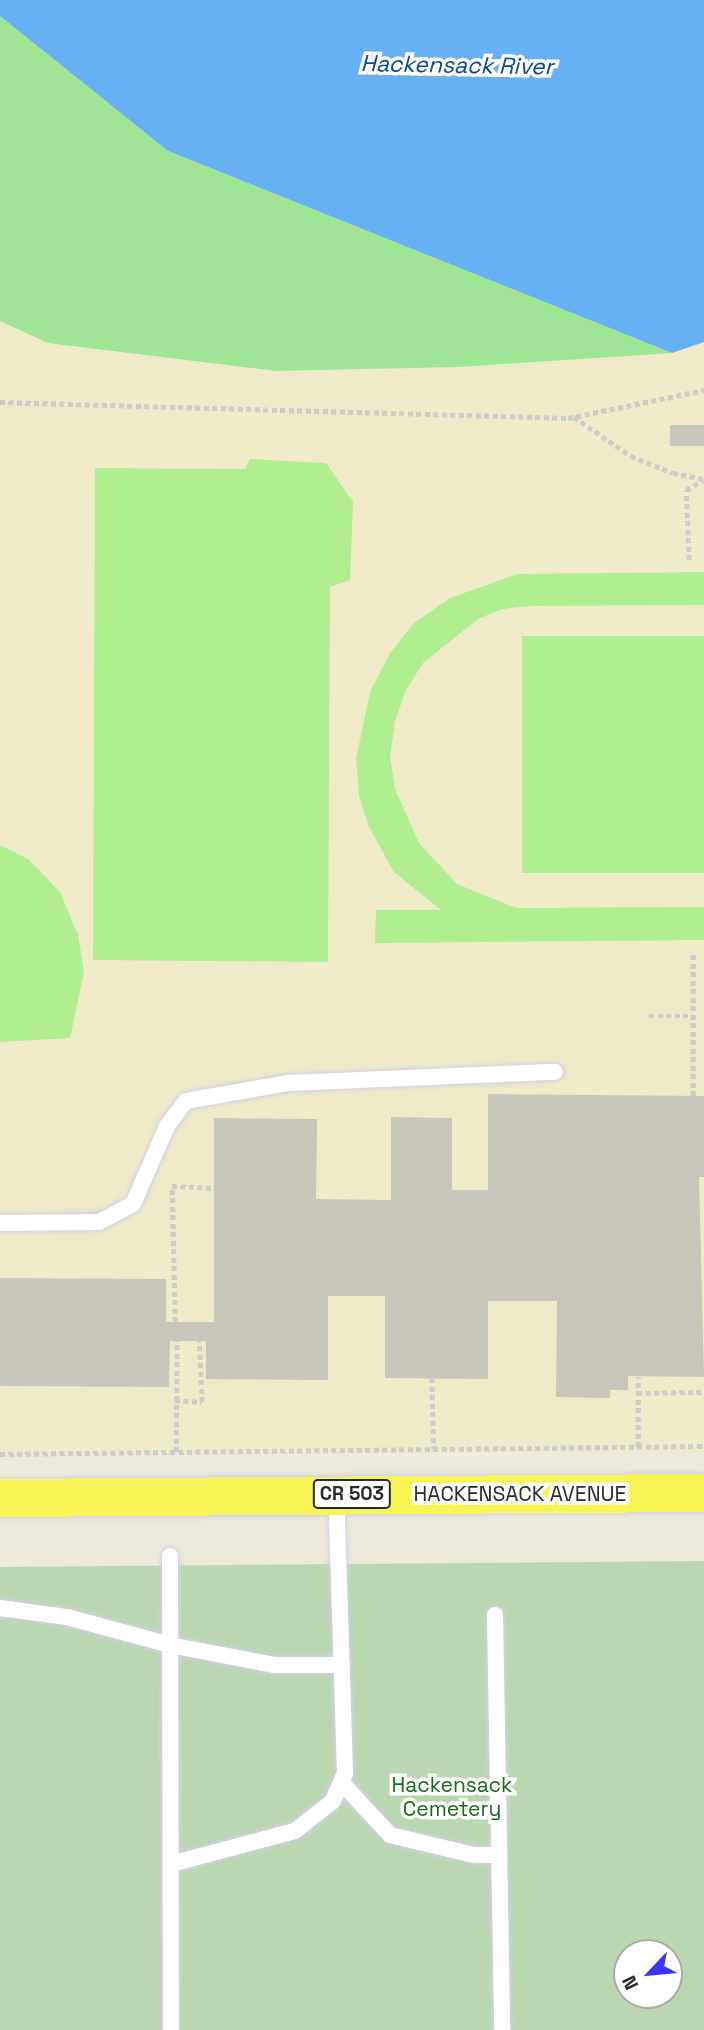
<!DOCTYPE html>
<style>
body{margin:0}
#map{position:relative;width:704px;height:2030px;overflow:hidden;background:#ede9db;font-family:"Space Grotesk",sans-serif}
div>[style]{position:absolute}
[style*='--x']{left:calc(var(--x)*1px);top:calc(var(--y)*1px);width:calc(var(--w)*1px);rotate:calc(var(--a)*1deg)}
.education>*{inset:0;background:#efebc9}
.green>*{inset:0;background:#9ee694}
.cemetery>*{inset:0;background:#bbd7b1}
.pitch>*{inset:0;background:#b1ee8f;transform-origin:0 0}
.water>*{inset:0;background:#68b0f4}
.building>*{inset:0;background:#c8c5ba;transform-origin:0 0}
.path>*{height:4.5px;margin-top:-2.25px;transform-origin:0;background:repeating-linear-gradient(90deg,#ccc 0 5px,transparent 0 8.5px)}
.roads{filter:drop-shadow(0 0 2px #d1d0e3) drop-shadow(0 0 2px #d1d0e3)}
.service>*{height:16px;margin:-8px;padding:0 8px;transform-origin:8px;border-radius:8px;background:#fff}
.primary>*{height:38px;margin:-19px;padding:0 19px;transform-origin:19px;border-radius:19px;background:#f7f555}
span{translate:-50% -50%;white-space:nowrap;text-align:center;line-height:1.15;-webkit-text-stroke:7px #fff;paint-order:stroke}
.shield-label span{padding:2px 5px;background:#fff;border:2px solid;border-radius:5px;-webkit-text-stroke-width:0}
.shield-label{font-size:19px;color:#2a2a2a;font-weight:700}
.street-label{font-size:21px;color:#2a2a2a}
.park-label{font-size:21px;color:#166a18}
.water-label{font-size:23px;color:#074aa0;font-style:italic}
.north{position:absolute;left:613px;top:1939px;width:70px;height:70px;box-sizing:border-box;background:#fff;border:2px solid #aaa;border-radius:50%;rotate:244deg;font-size:19px;font-weight:700;line-height:28px;text-align:center;color:#2a2a2a}
.north::after{content:'';display:block;margin:auto;width:24px;height:32px;background:#3c35ff;clip-path:polygon(50% 0,100% 100%,50% 72%,0 100%)}
</style>
<div id="map">
<div class="education">
<i style="clip-path:polygon(0 321px,276px 371px,458px 367px,672px 353px,704px 342px,704px 1452px,0 1455px)"></i>
</div>
<div class="green">
<i style="clip-path:polygon(0 16px,168px 151px,672px 353px,458px 367px,276px 371px,48px 343px,0 321px)"></i>
</div>
<div class="cemetery">
<i style="clip-path:polygon(evenodd,704px 1561px,704px 2030px,0 2030px,0 1567px,704px 1561px,627px 1953px,669px 1953px,669px 1995px,627px 1995px,627px 1953px)"></i>
</div>
<div class="pitch">
<i style="clip-path:polygon(250px 459px,326px 463px,353px 502px,350px 580px,330px 587px,328px 962px,93px 960px,95px 468px,245px 469px)"></i>
<i style="clip-path:polygon(704px 572px,704px 605px,530px 606px,502px 609px,478px 619px,423px 663px,406px 690px,395px 721px,390px 757px,395px 789px,419px 843px,457px 884px,516px 908px,704px 907px,704px 940px,375px 943px,376px 910px,441px 910px,394px 872px,369px 827px,359px 796px,356px 759px,370px 692px,390px 653px,413px 624px,450px 598px,518px 574px)"></i>
<i style="left:522px;top:636px;width:182px;height:237px"></i>
<i style="clip-path:polygon(0 845px,28px 859px,60px 892px,78px 935px,84px 972px,70px 1038px,0 1042px)"></i>
</div>
<div class="water">
<i style="clip-path:polygon(0 0,704px 0,704px 342px,672px 353px,168px 151px,0 16px)"></i>
</div>
<div class="building">
<i style="left:704px;top:425px;width:21px;height:34px;rotate:90deg"></i>
<i style="clip-path:polygon(488px 1094px,704px 1096px,704px 1177px,699px 1177px,704px 1377px,628px 1376px,628px 1390px,610px 1390px,610px 1398px,556px 1397px,557px 1301px,488px 1301px,488px 1379px,385px 1378px,385px 1296px,328px 1296px,328px 1380px,206px 1379px,206px 1341px,170px 1341px,169px 1387px,0 1386px,0 1278px,166px 1279px,166px 1322px,214px 1322px,214px 1118px,317px 1119px,316px 1199px,391px 1200px,391px 1117px,452px 1118px,452px 1190px,488px 1190px)"></i>
</div>
<div class="path">
<i style="--x:0;--y:402;--w:568;--a:1.61"></i>
<i style="--x:568;--y:418;--w:139;--a:-11.6"></i>
<i style="--x:574;--y:417;--w:69;--a:34.4"></i>
<i style="--x:631;--y:456;--w:45;--a:22"></i>
<i style="--x:673;--y:473;--w:32;--a:11"></i>
<i style="--x:689;--y:560;--w:70;--a:-92.5"></i>
<i style="--x:686;--y:490;--w:20;--a:-30"></i>
<i style="--x:649;--y:1016;--w:44;--a:0"></i>
<i style="--x:693;--y:1096;--w:144;--a:-90"></i>
<i style="--x:175;--y:1322;--w:136;--a:-91.3"></i>
<i style="--x:172;--y:1186;--w:42;--a:2.7"></i>
<i style="--x:432;--y:1378;--w:71;--a:88.4"></i>
<i style="--x:637;--y:1393;--w:67;--a:-0.9"></i>
<i style="--x:175;--y:1400;--w:27;--a:4"></i>
<i style="--x:202;--y:1402;--w:61;--a:-92.8"></i>
<i style="--x:638;--y:1447;--w:70;--a:-90"></i>
<i style="--x:176;--y:1452;--w:111;--a:-89.5"></i>
<i style="--x:0;--y:1454;--w:704;--a:-0.65"></i>
</div>
<div class="roads">
<div class="service">
<i style="--x:0;--y:1223;--w:99;--a:-0.6"></i>
<i style="--x:99;--y:1222;--w:38;--a:-28"></i>
<i style="--x:133;--y:1204;--w:85;--a:-66.4"></i>
<i style="--x:167;--y:1126;--w:31;--a:-53"></i>
<i style="--x:186;--y:1101;--w:104;--a:-10"></i>
<i style="--x:288;--y:1083;--w:267;--a:-2.4"></i>
<i style="--x:170;--y:1556;--w:474;--a:89.9"></i>
<i style="--x:0;--y:1608;--w:68;--a:7.7"></i>
<i style="--x:67;--y:1617;--w:107;--a:15.2"></i>
<i style="--x:170;--y:1645;--w:107;--a:10.8"></i>
<i style="--x:275;--y:1665;--w:67;--a:0"></i>
<i style="--x:495;--y:1615;--w:415;--a:89"></i>
<i style="--x:341;--y:1782;--w:72;--a:47.2"></i>
<i style="--x:390;--y:1835;--w:86;--a:13.4"></i>
<i style="--x:474;--y:1855;--w:25;--a:0"></i>
<i style="--x:171;--y:1864;--w:128;--a:-14.9"></i>
<i style="--x:295;--y:1831;--w:48;--a:-38.3"></i>
<i style="--x:333;--y:1801;--w:30;--a:-67"></i>
<i style="--x:345;--y:1773;--w:279;--a:-91.8"></i>
</div>
<div class="primary">
<i style="--x:0;--y:1498;--w:704;--a:-0.41"></i>
</div>
</div>
<div class="shield-label">
<span style="left:352px;top:1494px">CR 503</span>
</div>
<div class="street-label">
<span style="left:520px;top:1494px">HACKENSACK AVENUE</span>
</div>
<div class="park-label">
<span style="left:452px;top:1797px">Hackensack<br>Cemetery</span>
</div>
<div class="water-label">
<span style="left:457px;top:65px;rotate:1deg">Hackensack River</span>
</div>
<div class="north">N</div>
</div>
